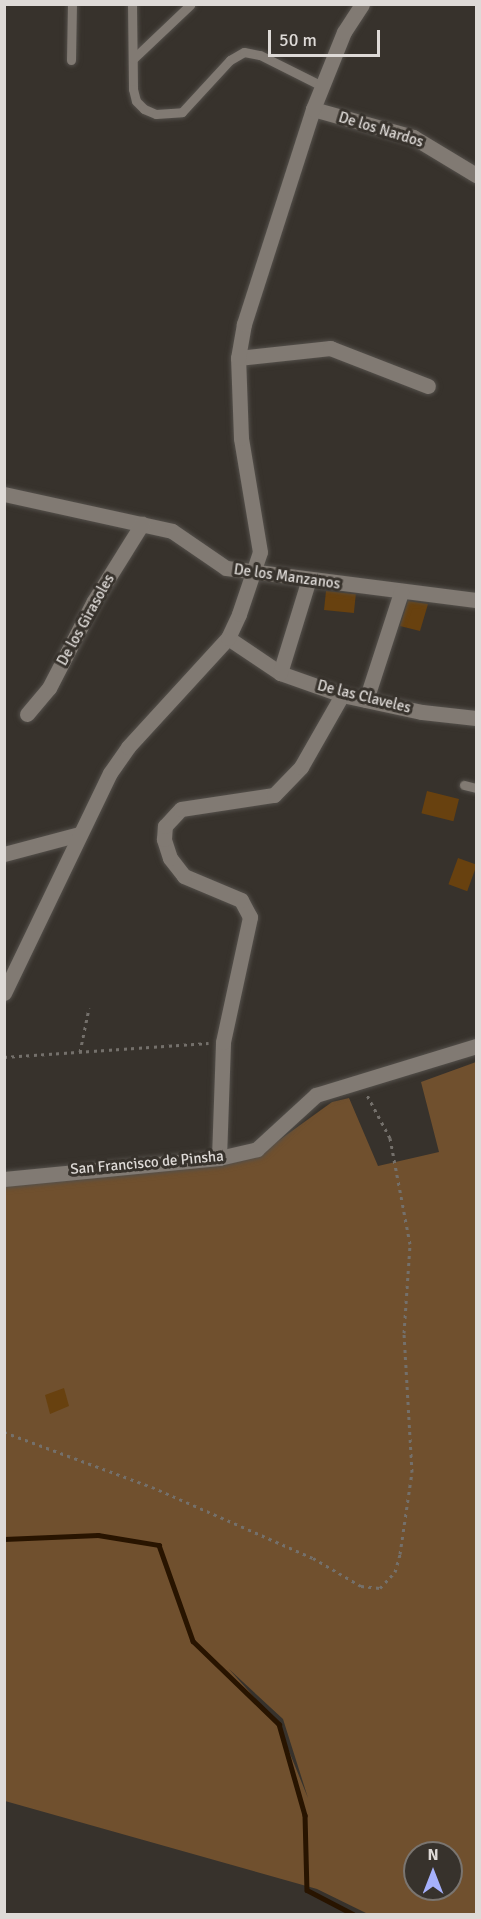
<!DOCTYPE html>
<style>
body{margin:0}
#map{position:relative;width:481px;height:1919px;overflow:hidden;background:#37322c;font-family:Signika,sans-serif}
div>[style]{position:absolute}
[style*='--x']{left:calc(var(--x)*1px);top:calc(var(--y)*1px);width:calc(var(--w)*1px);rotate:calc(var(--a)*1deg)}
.green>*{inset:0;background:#70502e}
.stream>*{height:4.5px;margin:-2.25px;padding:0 2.25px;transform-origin:2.25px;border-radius:2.25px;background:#281400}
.building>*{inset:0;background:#68410f;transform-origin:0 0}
.path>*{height:3px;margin-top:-1.5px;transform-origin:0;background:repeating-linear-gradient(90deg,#74706b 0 3px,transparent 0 7.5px)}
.roads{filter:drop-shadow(0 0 2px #54504b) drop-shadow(0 0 2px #54504b)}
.lane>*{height:9px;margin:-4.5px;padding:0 4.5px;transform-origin:4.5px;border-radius:4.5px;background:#817a73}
.street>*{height:15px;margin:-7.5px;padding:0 7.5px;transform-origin:7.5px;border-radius:7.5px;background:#817a73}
span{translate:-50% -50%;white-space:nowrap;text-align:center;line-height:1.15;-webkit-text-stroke:6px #37322c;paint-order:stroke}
.street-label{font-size:15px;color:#dedad7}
.frame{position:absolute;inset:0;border:6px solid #dedad7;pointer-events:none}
.north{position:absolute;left:403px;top:1841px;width:60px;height:60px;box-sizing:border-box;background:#37322c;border:2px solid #7a7570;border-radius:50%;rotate:0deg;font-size:16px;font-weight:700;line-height:24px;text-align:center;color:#dedad7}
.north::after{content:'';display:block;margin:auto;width:21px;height:27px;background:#a6b1fc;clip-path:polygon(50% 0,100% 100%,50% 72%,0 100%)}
.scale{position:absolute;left:268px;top:30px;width:112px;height:27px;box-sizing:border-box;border:3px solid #dedad7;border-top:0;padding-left:8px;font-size:18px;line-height:21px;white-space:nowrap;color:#dedad7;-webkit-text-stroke:4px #37322c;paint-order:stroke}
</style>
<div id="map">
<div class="green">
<i style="clip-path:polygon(evenodd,476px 1062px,476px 1914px,368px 1914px,317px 1889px,5px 1801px,5px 1185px,260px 1154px,332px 1102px,349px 1098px,378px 1166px,439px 1152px,421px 1082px,476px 1062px,229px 1669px,283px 1719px,308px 1798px,278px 1724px,229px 1669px,476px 1062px,415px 1853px,451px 1853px,451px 1889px,415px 1889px,415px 1853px)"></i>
</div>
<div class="stream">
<i style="--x:4;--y:1539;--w:94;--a:-2.4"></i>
<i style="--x:98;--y:1535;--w:62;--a:9.3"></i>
<i style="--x:159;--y:1545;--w:102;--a:70.5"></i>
<i style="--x:193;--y:1641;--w:120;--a:44"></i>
<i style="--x:279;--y:1724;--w:95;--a:74.1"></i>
<i style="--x:305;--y:1815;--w:75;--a:88.5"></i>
<i style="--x:307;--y:1890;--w:52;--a:27.6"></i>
</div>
<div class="building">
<i style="left:326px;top:591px;width:30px;height:19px;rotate:6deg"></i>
<i style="clip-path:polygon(408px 601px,428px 604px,420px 631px,400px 626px)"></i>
<i style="left:427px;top:791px;width:33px;height:23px;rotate:14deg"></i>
<i style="left:458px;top:858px;width:20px;height:28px;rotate:20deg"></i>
<i style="clip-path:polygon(64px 1388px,69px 1406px,50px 1414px,45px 1395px)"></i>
</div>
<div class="path">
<i style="--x:80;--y:1052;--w:45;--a:-78.4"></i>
<i style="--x:4;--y:1057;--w:205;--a:-3.9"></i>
<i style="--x:4;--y:1432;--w:158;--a:20.4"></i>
<i style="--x:152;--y:1487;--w:176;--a:23.8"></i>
<i style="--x:313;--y:1558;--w:56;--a:30.3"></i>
<i style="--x:361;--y:1586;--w:19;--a:6"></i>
<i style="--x:380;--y:1588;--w:22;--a:-47"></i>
<i style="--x:395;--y:1572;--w:19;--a:-74"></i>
<i style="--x:400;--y:1554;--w:83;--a:-81.7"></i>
<i style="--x:412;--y:1472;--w:139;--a:-93.3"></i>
<i style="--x:404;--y:1333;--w:89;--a:-86.1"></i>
<i style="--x:410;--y:1244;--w:108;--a:-100.7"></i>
<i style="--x:390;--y:1138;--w:49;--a:-118.1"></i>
</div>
<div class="roads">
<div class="lane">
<i style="--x:132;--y:4;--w:85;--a:89.3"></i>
<i style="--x:133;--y:89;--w:12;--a:76"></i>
<i style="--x:136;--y:101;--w:11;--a:45"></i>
<i style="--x:144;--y:109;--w:13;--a:23"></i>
<i style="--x:156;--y:114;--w:26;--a:-4"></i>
<i style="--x:182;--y:112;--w:71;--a:-47.3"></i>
<i style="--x:230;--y:60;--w:16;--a:-30"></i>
<i style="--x:244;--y:52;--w:16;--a:11"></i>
<i style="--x:260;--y:55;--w:69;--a:26.6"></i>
<i style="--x:133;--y:59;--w:79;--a:-43.5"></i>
<i style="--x:71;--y:60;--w:56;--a:-89"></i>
<i style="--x:464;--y:785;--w:12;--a:14"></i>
</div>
<div class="street">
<i style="--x:313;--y:109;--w:104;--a:15.6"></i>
<i style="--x:413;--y:137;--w:74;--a:31.1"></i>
<i style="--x:238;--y:358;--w:93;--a:-6.2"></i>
<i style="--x:330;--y:348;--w:105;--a:21.2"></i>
<i style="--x:4;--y:494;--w:172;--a:12.4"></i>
<i style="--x:172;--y:531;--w:65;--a:34.4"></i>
<i style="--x:226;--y:568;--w:252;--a:7.3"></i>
<i style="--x:228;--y:638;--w:63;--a:33.9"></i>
<i style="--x:280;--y:673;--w:66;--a:19.5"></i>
<i style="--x:342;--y:695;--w:82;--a:12"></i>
<i style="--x:422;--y:712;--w:54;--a:6.3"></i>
<i style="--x:280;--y:673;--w:98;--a:-72.9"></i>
<i style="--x:366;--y:700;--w:114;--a:-72"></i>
<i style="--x:27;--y:714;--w:34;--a:-50"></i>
<i style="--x:49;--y:688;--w:98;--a:-62.7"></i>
<i style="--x:94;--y:601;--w:91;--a:-58.1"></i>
<i style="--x:4;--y:854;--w:78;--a:-14.9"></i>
<i style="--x:4;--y:993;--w:244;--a:-64.3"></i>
<i style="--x:110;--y:773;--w:32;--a:-55"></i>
<i style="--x:128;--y:747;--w:148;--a:-47.5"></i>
<i style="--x:228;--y:638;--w:26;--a:-65"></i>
<i style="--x:239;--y:614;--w:65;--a:-71.3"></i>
<i style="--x:260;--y:552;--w:116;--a:-99.5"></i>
<i style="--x:241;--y:438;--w:80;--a:-92.1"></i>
<i style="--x:238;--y:358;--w:35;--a:-80"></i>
<i style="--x:244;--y:324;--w:226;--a:-72.2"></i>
<i style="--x:313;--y:109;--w:83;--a:-68.1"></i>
<i style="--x:344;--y:32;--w:33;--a:-57"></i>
<i style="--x:219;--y:1158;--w:116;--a:-88"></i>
<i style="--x:223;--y:1042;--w:128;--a:-77.8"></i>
<i style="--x:250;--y:917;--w:19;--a:-118"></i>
<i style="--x:241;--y:900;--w:62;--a:-157.2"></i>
<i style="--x:184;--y:876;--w:23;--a:-128"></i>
<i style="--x:170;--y:858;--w:20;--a:-108"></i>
<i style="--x:164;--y:839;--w:13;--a:-86"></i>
<i style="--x:165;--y:826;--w:23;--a:-47"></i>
<i style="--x:181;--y:809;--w:94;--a:-8.6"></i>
<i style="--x:274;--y:795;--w:39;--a:-46"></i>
<i style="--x:301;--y:767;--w:83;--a:-60.3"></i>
<i style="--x:4;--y:1179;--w:216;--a:-5.6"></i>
<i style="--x:219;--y:1158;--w:39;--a:-13"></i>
<i style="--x:257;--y:1149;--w:80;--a:-42.5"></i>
<i style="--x:316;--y:1095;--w:167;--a:-17"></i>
</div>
</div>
<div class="street-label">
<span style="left:381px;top:130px;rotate:17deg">De los Nardos</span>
<span style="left:287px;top:577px;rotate:8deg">De los Manzanos</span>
<span style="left:86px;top:620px;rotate:-61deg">De los Girasoles</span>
<span style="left:364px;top:697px;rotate:14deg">De las Claveles</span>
<span style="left:147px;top:1163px;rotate:-5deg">San Francisco de Pinsha</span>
</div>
<div class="frame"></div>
<div class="north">N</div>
<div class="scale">50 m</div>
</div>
